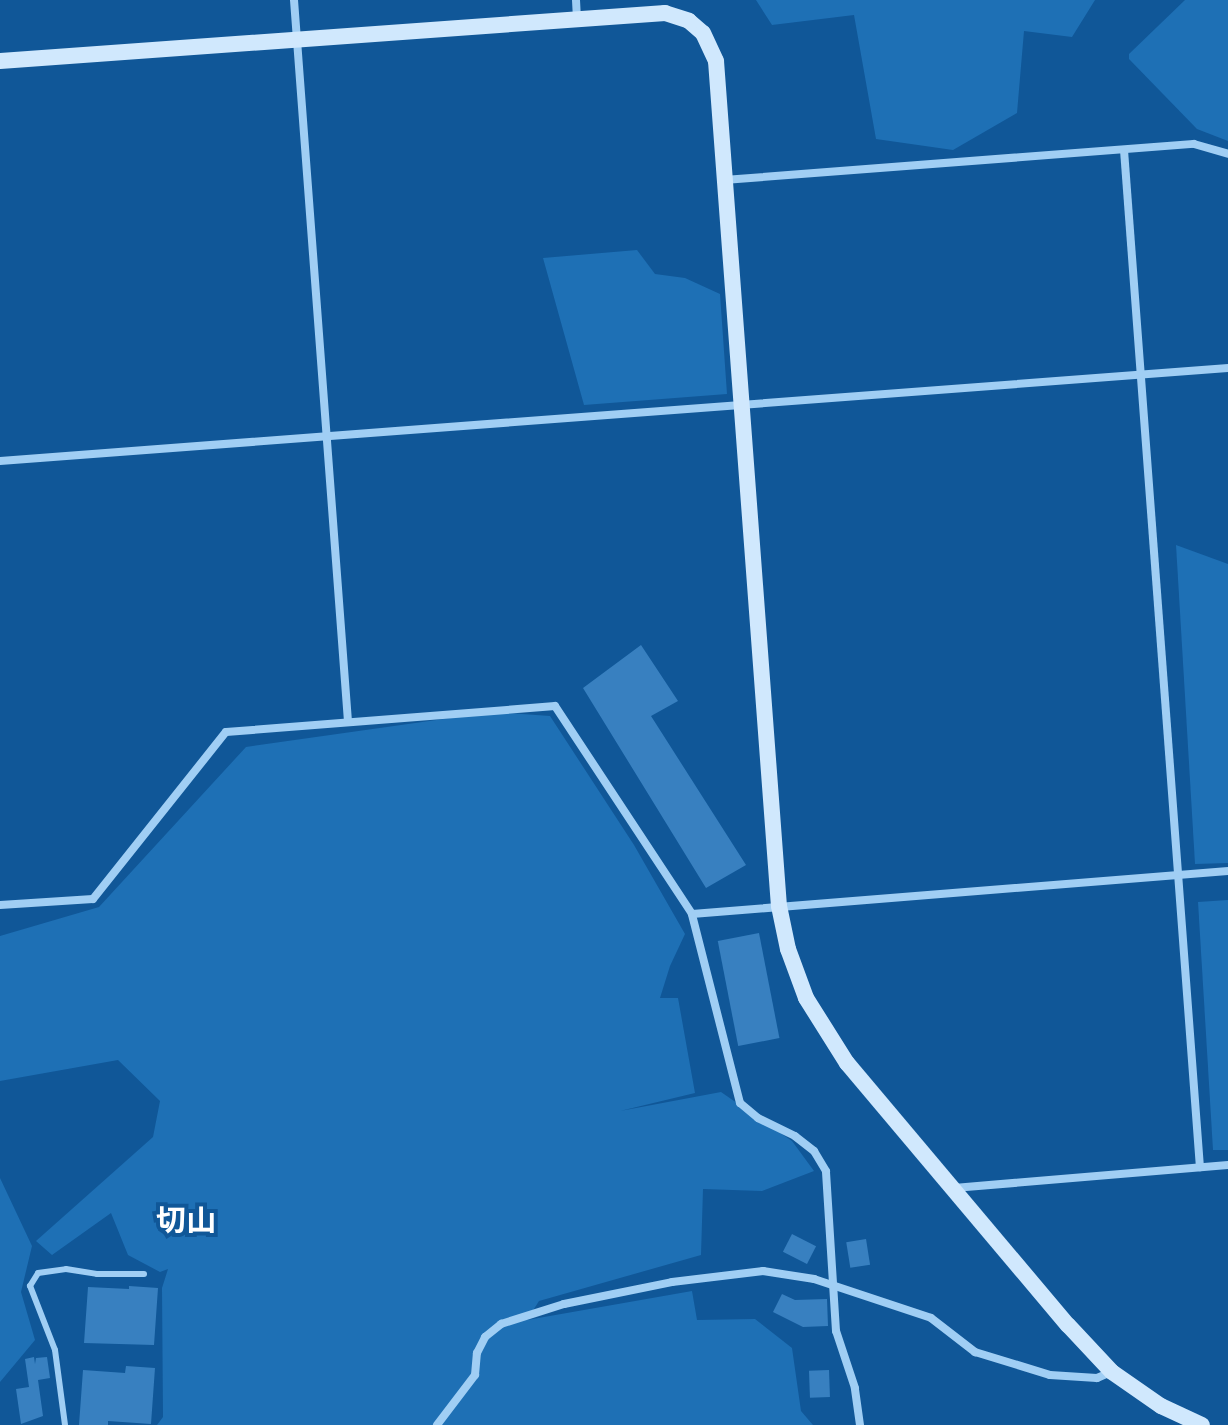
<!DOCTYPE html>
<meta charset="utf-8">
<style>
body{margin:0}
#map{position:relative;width:1228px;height:1425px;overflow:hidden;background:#105798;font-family:"Exo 2","Noto Sans JP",sans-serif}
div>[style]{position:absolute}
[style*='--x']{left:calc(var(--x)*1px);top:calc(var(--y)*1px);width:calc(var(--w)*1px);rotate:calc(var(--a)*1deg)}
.green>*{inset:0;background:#1e70b5}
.building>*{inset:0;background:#3880c0;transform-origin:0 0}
.lane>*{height:6px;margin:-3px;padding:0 3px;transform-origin:3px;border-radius:3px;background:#a0cef4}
.street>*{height:8px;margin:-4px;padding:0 4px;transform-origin:4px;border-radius:4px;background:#a0cef4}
.secondary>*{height:16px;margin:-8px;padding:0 8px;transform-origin:8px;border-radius:8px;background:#d0e8fd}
span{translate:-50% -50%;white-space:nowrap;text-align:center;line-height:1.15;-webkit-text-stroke:8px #105798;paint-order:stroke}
.quarter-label{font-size:30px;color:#fff;font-weight:700}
</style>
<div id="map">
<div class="green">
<i style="clip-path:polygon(756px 0,1095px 0,1072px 37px,1024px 31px,1017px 113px,953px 150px,876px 139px,854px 15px,772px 25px)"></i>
<i style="clip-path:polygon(1185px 0,1228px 0,1228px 141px,1197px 129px,1129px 59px,1129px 54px)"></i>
<i style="clip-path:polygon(637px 250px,655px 274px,685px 278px,720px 294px,727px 394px,584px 405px,543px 258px)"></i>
<i style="clip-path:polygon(1176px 545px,1228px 564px,1228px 863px,1195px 864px)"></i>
<i style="clip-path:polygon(493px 712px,550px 716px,634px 845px,685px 934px,670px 966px,660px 998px,678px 998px,695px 1093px,620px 1111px,721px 1092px,792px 1141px,814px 1171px,762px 1191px,703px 1189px,701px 1255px,539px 1301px,527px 1320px,692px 1291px,697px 1320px,755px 1319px,792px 1348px,801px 1411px,813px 1425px,157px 1425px,163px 1417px,162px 1288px,168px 1269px,160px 1272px,128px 1255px,111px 1213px,52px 1255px,36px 1241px,153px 1137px,160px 1101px,118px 1060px,0 1081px,0 936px,99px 907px,246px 747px)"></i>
<i style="clip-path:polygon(1228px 900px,1228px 1150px,1213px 1150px,1198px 902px)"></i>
<i style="clip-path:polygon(0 1178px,32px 1246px,21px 1292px,35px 1340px,0 1382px)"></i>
</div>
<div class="building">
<i style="clip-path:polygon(641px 645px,678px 701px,651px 716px,746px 865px,706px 888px,583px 688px)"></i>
<i style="left:759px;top:933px;width:107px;height:42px;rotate:79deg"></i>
<i style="left:792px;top:1234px;width:27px;height:20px;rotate:27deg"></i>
<i style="left:866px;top:1239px;width:26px;height:20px;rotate:81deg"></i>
<i style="clip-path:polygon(129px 1286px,158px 1288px,154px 1345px,84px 1343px,88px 1287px,129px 1289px)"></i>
<i style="clip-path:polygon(782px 1294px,795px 1300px,827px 1299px,828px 1326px,803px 1327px,773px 1312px)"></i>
<i style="clip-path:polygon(34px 1357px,35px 1364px,36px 1358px,47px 1357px,50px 1378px,38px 1380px,43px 1416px,21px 1424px,16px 1389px,29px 1387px,25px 1359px)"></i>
<i style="clip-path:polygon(126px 1366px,155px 1368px,151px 1424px,108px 1421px,108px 1425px,79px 1425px,83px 1370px,125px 1373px)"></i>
<i style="left:829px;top:1370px;width:27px;height:20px;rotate:88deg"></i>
</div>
<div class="lane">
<i style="--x:65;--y:1425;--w:76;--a:-97.6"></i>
<i style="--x:55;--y:1350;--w:69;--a:-111.3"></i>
<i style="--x:30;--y:1286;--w:15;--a:-58"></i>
<i style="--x:38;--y:1273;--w:28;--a:-8"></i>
<i style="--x:66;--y:1269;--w:31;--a:9"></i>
<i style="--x:97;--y:1274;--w:47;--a:0"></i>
</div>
<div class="street">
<i style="--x:294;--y:0;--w:724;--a:85.72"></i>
<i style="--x:576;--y:0;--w:18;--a:87"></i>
<i style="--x:1124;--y:150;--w:1020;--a:85.73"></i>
<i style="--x:724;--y:180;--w:471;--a:-4.4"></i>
<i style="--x:1194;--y:144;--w:35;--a:16"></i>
<i style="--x:0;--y:461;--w:1232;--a:-4.33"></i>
<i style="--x:0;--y:905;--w:93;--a:-3.7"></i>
<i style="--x:93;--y:899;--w:213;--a:-51.5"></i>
<i style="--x:226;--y:732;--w:330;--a:-4.5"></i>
<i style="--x:555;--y:706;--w:249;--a:56.6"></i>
<i style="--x:954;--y:1188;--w:275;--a:-4.8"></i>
<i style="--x:437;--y:1425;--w:63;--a:-52.8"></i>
<i style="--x:475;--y:1375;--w:22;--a:-85"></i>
<i style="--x:477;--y:1353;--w:18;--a:-63"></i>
<i style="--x:485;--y:1337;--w:21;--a:-39"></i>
<i style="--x:501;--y:1324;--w:66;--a:-17.6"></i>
<i style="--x:564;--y:1304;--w:110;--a:-11.5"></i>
<i style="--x:672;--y:1282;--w:92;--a:-6.9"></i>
<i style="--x:763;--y:1271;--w:52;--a:8.9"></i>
<i style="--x:814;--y:1279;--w:123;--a:18.4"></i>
<i style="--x:931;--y:1318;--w:56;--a:37.7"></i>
<i style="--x:975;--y:1352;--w:78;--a:17"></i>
<i style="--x:1050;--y:1375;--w:47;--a:3.7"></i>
<i style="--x:1097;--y:1378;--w:15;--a:-23"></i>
<i style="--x:860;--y:1425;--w:37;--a:-98"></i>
<i style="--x:855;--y:1388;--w:60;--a:-108.4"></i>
<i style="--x:836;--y:1331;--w:160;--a:-93.6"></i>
<i style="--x:826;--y:1171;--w:23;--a:-121"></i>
<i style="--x:814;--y:1151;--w:24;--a:-142"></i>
<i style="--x:795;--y:1136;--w:41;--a:-154.1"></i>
<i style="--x:758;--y:1118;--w:23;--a:-140"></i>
<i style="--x:740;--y:1103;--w:195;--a:-104.3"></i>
<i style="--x:692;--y:914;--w:538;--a:-4.59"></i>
</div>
<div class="secondary">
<i style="--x:0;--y:61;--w:667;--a:-4.13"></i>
<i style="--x:665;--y:13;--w:25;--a:18"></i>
<i style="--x:689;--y:21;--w:18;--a:41"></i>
<i style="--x:703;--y:33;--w:31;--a:65"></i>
<i style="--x:716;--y:61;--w:847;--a:85.74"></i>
<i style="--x:779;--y:906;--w:44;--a:78.2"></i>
<i style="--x:788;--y:949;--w:52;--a:69.8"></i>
<i style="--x:806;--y:998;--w:77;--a:57.8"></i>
<i style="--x:847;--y:1063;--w:343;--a:49.9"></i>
<i style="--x:1068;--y:1325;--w:64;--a:46.9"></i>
<i style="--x:1112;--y:1372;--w:60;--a:34.8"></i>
<i style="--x:1161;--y:1406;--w:45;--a:24.9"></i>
</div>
<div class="quarter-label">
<span style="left:186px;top:1219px">切山</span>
</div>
</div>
